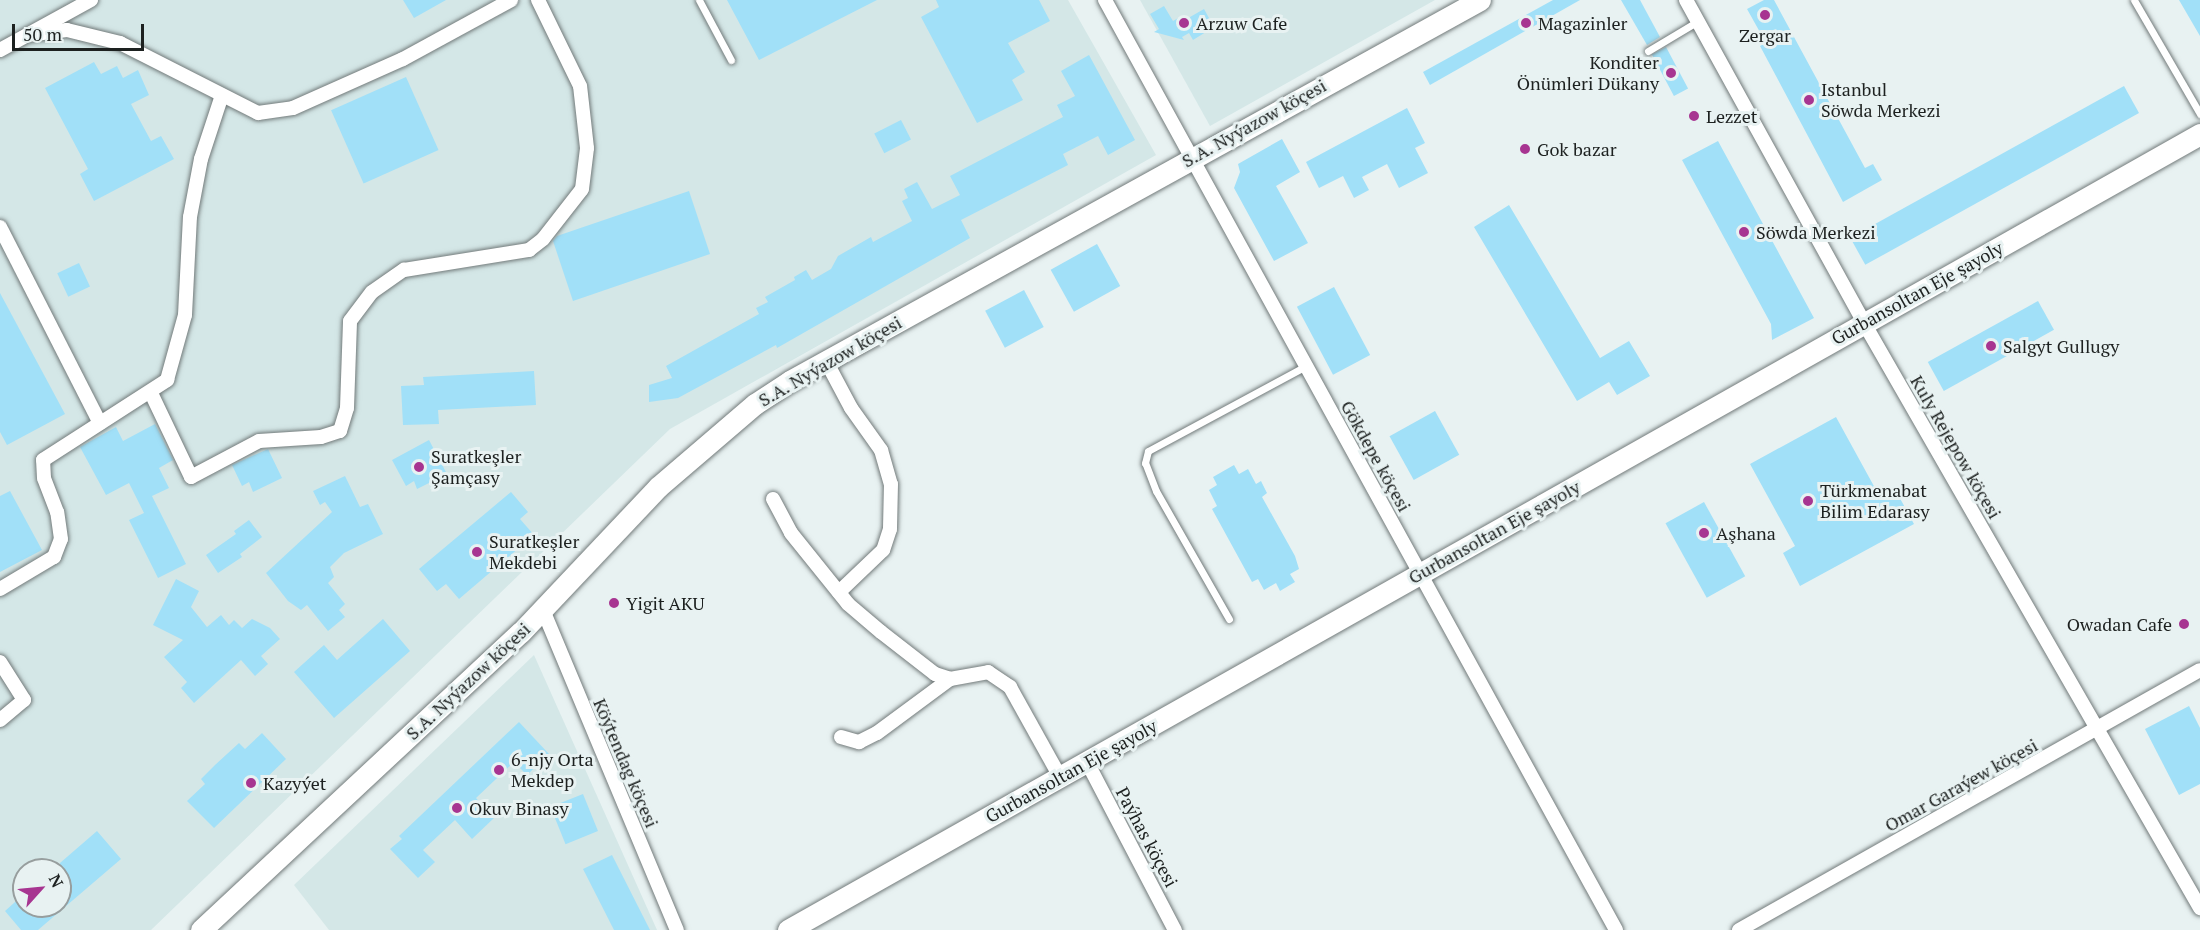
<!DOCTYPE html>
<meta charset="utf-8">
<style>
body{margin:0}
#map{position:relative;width:2200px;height:930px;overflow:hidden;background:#e8f2f2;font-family:"PT Serif",serif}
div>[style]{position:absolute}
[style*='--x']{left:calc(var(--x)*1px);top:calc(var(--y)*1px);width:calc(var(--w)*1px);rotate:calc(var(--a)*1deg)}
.built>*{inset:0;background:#d4e7e7}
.building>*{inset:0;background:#a1e0f8;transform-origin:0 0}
.roads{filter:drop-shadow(0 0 2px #727a7a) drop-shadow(0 0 2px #727a7a)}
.service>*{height:7px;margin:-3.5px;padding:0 3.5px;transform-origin:3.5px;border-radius:3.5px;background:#fff}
.minor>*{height:14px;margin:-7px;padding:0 7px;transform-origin:7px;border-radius:7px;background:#fff}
.primary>*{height:21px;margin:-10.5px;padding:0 10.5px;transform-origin:10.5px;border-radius:10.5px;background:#fff}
.dots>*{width:16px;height:16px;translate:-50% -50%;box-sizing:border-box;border:3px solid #e8f2f2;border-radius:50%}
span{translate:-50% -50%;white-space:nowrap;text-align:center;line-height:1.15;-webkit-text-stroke:6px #e8f2f2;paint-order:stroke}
.poi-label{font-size:18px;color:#1d2120}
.left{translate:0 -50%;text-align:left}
.right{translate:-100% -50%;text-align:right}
.street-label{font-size:18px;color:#1d2120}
.north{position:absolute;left:12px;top:858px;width:60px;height:60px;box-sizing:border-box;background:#e8f2f2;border:2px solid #979e9e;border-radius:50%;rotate:63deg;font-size:16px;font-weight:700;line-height:24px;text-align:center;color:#1d2120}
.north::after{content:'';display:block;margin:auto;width:21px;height:27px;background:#a73591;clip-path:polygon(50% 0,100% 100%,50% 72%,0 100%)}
.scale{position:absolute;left:12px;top:24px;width:132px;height:27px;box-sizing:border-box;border:3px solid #1d2120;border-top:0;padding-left:8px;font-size:18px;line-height:21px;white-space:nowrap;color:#1d2120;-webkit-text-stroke:4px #e8f2f2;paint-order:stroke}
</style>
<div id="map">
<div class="built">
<i style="clip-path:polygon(evenodd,0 0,1068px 0,1156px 155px,670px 429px,151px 930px,0 930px,0 0,24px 870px,60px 870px,60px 906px,24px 906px,24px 870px)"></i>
<i style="clip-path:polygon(1140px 0,1435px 0,1210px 126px)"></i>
<i style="clip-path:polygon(534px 655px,657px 930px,329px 930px,294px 885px)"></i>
</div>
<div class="building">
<i style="clip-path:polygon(403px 0,446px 0,414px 18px)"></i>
<i style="clip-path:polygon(727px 0,877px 0,759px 60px)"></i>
<i style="clip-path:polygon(936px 0,1039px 0,1050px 21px,1008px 43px,1025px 72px,1012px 80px,1023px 100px,977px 123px,921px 17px,939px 7px)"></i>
<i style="clip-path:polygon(1553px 0,1580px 0,1430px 85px,1423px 72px)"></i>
<i style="clip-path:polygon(1621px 0,1640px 0,1660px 37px,1647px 45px)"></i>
<i style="clip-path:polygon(1764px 0,1774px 0,1865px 168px,1873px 164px,1882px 180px,1843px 202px,1760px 46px,1766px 43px,1747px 9px)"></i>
<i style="clip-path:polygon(2179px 0,2200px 0,2200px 36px)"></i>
<i style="clip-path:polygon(1164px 6px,1173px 21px,1180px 17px,1183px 21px,1204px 9px,1214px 27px,1193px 40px,1189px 33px,1182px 37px,1184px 40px,1154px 32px,1159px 29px,1150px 14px)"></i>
<i style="left:1666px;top:47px;width:47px;height:16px;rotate:62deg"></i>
<i style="clip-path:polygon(1089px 55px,1135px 140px,1108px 155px,1098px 136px,1063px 154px,1068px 165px,961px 220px,970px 238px,777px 348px,776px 345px,678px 398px,649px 402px,649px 385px,672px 378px,666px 366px,759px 314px,756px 308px,768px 302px,765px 297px,795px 280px,794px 277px,806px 270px,812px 280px,831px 269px,838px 256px,871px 237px,873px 242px,912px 221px,902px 201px,908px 198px,904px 189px,917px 182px,932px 209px,960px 195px,950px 176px,1063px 117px,1057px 105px,1075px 96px,1061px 71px)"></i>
<i style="clip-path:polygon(94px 62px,101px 74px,117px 66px,123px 78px,138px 70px,149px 95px,131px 104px,151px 141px,161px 136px,174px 159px,94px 201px,80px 174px,88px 169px,45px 88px)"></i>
<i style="left:406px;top:77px;width:80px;height:82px;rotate:66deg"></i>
<i style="left:2124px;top:86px;width:31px;height:313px;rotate:61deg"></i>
<i style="clip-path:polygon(1407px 108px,1425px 143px,1415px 148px,1428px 173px,1399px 188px,1387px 164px,1362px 177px,1369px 190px,1354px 198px,1343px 176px,1319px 188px,1306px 162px)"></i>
<i style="left:901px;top:120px;width:22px;height:30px;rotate:63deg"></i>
<i style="clip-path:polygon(1282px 139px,1300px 172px,1276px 186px,1308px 243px,1274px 261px,1234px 188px,1240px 172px,1238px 164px)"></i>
<i style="clip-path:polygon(1718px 141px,1814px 318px,1772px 340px,1771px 324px,1682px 160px)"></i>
<i style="clip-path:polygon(689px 191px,710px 254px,573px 301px,553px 241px,557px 236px)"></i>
<i style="clip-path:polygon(1509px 205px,1600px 358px,1629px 341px,1650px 376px,1617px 395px,1609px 382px,1577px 401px,1474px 227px)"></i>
<i style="left:1097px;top:244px;width:48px;height:53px;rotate:61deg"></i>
<i style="left:79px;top:263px;width:26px;height:24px;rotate:65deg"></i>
<i style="left:1334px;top:287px;width:77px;height:42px;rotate:62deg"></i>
<i style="left:1024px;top:290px;width:42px;height:44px;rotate:62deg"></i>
<i style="clip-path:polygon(0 293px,65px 414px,7px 445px,0 432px)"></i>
<i style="left:2038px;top:301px;width:33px;height:126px;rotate:61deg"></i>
<i style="clip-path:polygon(534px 371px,536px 405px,438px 410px,439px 424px,403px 425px,401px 386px,424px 385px,423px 377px)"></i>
<i style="left:1435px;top:411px;width:50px;height:52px;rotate:61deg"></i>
<i style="clip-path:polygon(1836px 417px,1881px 499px,1896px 491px,1914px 524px,1800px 586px,1783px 553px,1795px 546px,1750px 464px)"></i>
<i style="clip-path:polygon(155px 424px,173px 460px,159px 468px,169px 488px,152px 496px,186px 564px,158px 578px,129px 520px,144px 513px,129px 483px,106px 495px,80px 447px,116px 427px,123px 441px)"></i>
<i style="clip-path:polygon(429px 440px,447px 474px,417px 489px,414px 481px,406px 486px,392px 460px)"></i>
<i style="clip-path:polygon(268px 449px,282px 478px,253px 492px,249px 482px,242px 486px,232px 465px)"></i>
<i style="clip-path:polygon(1234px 465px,1239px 474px,1248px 469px,1256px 484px,1261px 481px,1267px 493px,1262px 497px,1295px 556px,1299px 569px,1290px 574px,1295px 582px,1280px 591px,1276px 583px,1264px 590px,1258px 579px,1252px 582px,1212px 509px,1217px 506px,1209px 490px,1217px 485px,1213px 477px)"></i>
<i style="clip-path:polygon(345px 476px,360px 507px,368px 504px,383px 534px,344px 553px,330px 567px,334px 577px,328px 583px,345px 604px,339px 610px,345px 617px,328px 631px,307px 605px,301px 610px,288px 601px,266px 573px,332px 512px,325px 502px,320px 505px,313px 491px)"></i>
<i style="clip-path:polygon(10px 491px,42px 550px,0 572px,0 496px)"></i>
<i style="clip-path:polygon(511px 492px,528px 512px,520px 519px,534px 535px,459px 599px,446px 584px,437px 591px,419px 569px)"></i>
<i style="left:1704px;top:502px;width:85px;height:44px;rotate:61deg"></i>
<i style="clip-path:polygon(249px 520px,262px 537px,240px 554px,242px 557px,218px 573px,206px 555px,236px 534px,234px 531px)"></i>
<i style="clip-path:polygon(176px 579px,199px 591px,191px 607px,207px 627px,221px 615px,229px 625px,234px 620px,242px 628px,252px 619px,270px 628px,280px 639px,261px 656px,268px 664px,255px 676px,241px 660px,194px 703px,181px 688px,187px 682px,164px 657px,183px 640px,153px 625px)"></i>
<i style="clip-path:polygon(383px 619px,410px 651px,334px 718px,294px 672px,324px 645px,337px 660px)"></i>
<i style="clip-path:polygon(2189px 706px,2200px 728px,2200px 784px,2179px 795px,2145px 729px)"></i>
<i style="clip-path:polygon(519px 722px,549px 754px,527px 775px,514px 762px,476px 798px,494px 818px,472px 839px,455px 820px,423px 850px,435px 862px,418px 878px,390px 849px,402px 839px,399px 836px)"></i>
<i style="clip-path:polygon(262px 733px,286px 759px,214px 828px,187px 801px,205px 784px,201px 779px,215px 765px,239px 743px,245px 749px)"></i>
<i style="left:583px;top:794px;width:40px;height:35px;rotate:68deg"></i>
<i style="clip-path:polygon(97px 831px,121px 859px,38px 930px,21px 930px,5px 911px,24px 894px,24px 906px,60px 906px,60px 863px)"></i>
<i style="clip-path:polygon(612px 855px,650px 930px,614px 930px,583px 869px)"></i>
</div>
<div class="roads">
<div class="service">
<i style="--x:699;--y:0;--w:68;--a:61.9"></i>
<i style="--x:2134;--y:0;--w:132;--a:59.9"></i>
<i style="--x:1648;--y:51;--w:58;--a:-31"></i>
<i style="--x:1229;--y:619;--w:147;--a:-119.7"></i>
<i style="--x:1156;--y:491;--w:30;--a:-111"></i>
<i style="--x:1145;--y:463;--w:12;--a:-76"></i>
<i style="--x:1148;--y:451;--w:179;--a:-28.3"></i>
</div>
<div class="minor">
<i style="--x:1105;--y:0;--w:1061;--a:61.21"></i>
<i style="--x:1686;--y:0;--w:369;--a:61.1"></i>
<i style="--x:1864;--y:323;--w:675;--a:60.13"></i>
<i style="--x:27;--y:35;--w:40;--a:-7.1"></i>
<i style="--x:67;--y:30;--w:55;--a:13.8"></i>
<i style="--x:120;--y:43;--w:155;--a:26.9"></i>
<i style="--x:258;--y:113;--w:35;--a:-8"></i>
<i style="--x:293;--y:108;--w:120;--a:-24"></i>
<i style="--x:403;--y:59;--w:123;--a:-28.6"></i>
<i style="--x:0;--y:50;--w:104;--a:-28.8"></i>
<i style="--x:0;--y:227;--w:220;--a:63"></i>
<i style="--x:826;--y:361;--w:53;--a:62"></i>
<i style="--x:851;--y:408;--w:52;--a:54.5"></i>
<i style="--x:881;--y:450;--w:35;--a:74"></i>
<i style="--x:891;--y:484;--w:45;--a:91.3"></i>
<i style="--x:890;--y:529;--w:22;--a:108"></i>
<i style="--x:883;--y:550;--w:61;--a:136.3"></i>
<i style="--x:151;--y:393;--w:93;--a:64.5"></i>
<i style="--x:191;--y:477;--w:77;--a:-27.9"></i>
<i style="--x:259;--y:441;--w:62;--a:-3.7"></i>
<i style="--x:321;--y:437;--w:20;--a:-18"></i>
<i style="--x:340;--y:431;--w:24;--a:-73"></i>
<i style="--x:347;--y:408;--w:87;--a:-88"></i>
<i style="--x:350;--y:321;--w:36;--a:-53"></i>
<i style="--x:372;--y:292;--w:39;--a:-35"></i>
<i style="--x:404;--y:270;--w:127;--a:-9.1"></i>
<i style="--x:529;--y:250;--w:18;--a:-38"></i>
<i style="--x:543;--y:239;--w:63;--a:-52"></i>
<i style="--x:582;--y:189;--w:41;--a:-83"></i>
<i style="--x:587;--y:148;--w:62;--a:-96.4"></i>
<i style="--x:580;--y:86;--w:96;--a:-116"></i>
<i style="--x:773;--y:499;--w:38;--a:62"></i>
<i style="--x:791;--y:533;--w:91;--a:51.2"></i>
<i style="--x:848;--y:604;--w:43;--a:40.3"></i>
<i style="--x:881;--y:632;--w:68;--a:37.9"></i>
<i style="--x:935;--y:674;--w:16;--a:18"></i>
<i style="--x:950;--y:679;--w:39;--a:-10"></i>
<i style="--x:988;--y:672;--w:27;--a:34"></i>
<i style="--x:1010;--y:687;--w:103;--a:60.9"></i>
<i style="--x:0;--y:589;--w:63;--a:-30.7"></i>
<i style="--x:54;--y:557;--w:19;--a:-69"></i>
<i style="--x:61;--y:539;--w:27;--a:-98"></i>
<i style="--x:57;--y:512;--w:36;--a:-111"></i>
<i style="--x:44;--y:478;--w:18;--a:-93"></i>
<i style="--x:43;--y:460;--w:148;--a:-32.8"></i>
<i style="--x:167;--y:380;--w:67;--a:-74.5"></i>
<i style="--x:185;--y:315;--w:98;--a:-87.1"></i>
<i style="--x:190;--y:217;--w:59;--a:-79.3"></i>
<i style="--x:201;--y:159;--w:67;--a:-71.8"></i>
<i style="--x:543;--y:610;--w:347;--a:67.3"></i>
<i style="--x:0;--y:662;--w:45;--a:57.7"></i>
<i style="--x:24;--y:700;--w:31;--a:140"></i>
<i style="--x:841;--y:737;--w:19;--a:16"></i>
<i style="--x:859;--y:742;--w:20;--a:-27"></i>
<i style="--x:877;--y:733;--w:91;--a:-36.5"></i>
<i style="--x:1087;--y:762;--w:190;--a:62.4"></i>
<i style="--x:1739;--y:930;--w:529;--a:-29.42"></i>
</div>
<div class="primary">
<i style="--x:201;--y:930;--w:437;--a:-43"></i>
<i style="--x:521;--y:632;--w:199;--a:-46.6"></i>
<i style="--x:658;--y:487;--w:128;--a:-40.6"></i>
<i style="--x:755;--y:404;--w:42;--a:-33.3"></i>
<i style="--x:790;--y:381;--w:788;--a:-28.91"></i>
<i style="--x:788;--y:930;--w:1621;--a:-29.41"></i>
</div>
</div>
<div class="dots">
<i style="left:1765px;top:15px;background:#a73591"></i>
<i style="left:1184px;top:23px;background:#a73591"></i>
<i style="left:1526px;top:23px;background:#a73591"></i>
<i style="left:1671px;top:73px;background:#a73591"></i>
<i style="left:1809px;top:100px;background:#a73591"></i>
<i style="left:1694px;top:116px;background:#a73591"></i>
<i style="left:1525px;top:149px;background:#a73591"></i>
<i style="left:1744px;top:232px;background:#a73591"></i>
<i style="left:1991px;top:346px;background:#a73591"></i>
<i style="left:419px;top:467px;background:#a73591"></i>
<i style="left:1808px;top:501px;background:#a73591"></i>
<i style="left:1704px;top:533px;background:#a73591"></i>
<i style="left:477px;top:552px;background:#a73591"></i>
<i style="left:614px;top:603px;background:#a73591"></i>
<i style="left:2184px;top:624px;background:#a73591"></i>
<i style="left:499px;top:770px;background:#a73591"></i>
<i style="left:251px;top:783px;background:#a73591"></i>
<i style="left:457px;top:808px;background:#a73591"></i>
</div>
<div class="poi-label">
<span class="left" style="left:1196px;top:23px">Arzuw Cafe</span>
<span class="left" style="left:1538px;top:23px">Magazinler</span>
<span style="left:1765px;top:35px">Zergar</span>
<span class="right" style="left:1659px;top:73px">Konditer<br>Önümleri Dükany</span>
<span class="left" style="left:1821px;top:100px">Istanbul<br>Söwda Merkezi</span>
<span class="left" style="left:1706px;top:116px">Lezzet</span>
<span class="left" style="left:1537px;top:149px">Gok bazar</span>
<span class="left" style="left:1756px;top:232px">Söwda Merkezi</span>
<span class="left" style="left:2003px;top:346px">Salgyt Gullugy</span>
<span class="left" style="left:431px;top:467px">Suratkeşler<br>Şamçasy</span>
<span class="left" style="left:1820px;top:501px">Türkmenabat<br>Bilim Edarasy</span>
<span class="left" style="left:1716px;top:533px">Aşhana</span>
<span class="left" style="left:489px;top:552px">Suratkeşler<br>Mekdebi</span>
<span class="left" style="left:626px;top:603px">Yigit AKU</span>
<span class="right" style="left:2172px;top:624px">Owadan Cafe</span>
<span class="left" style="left:511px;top:770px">6-njy Orta<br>Mekdep</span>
<span class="left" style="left:263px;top:783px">Kazyýet</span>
<span class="left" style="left:469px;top:808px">Okuv Binasy</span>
</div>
<div class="street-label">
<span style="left:1254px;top:123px;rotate:-29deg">S.A. Nyýazow köçesi</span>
<span style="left:1917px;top:293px;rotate:-29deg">Gurbansoltan Eje şayoly</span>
<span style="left:830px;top:361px;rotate:-30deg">S.A. Nyýazow köçesi</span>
<span style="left:1956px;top:447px;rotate:60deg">Kuly Rejepow köçesi</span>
<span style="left:1376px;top:456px;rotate:61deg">Gökdepe köçesi</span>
<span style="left:1494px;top:532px;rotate:-29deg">Gurbansoltan Eje şayoly</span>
<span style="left:468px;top:681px;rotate:-43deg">S.A. Nyýazow köçesi</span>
<span style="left:626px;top:763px;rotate:67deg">Köýtendag köçesi</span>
<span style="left:1071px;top:771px;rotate:-29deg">Gurbansoltan Eje şayoly</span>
<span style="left:1961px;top:785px;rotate:-29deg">Omar Garaýew köçesi</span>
<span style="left:1147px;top:837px;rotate:62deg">Paýhas köçesi</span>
</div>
<div class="north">N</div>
<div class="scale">50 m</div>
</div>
